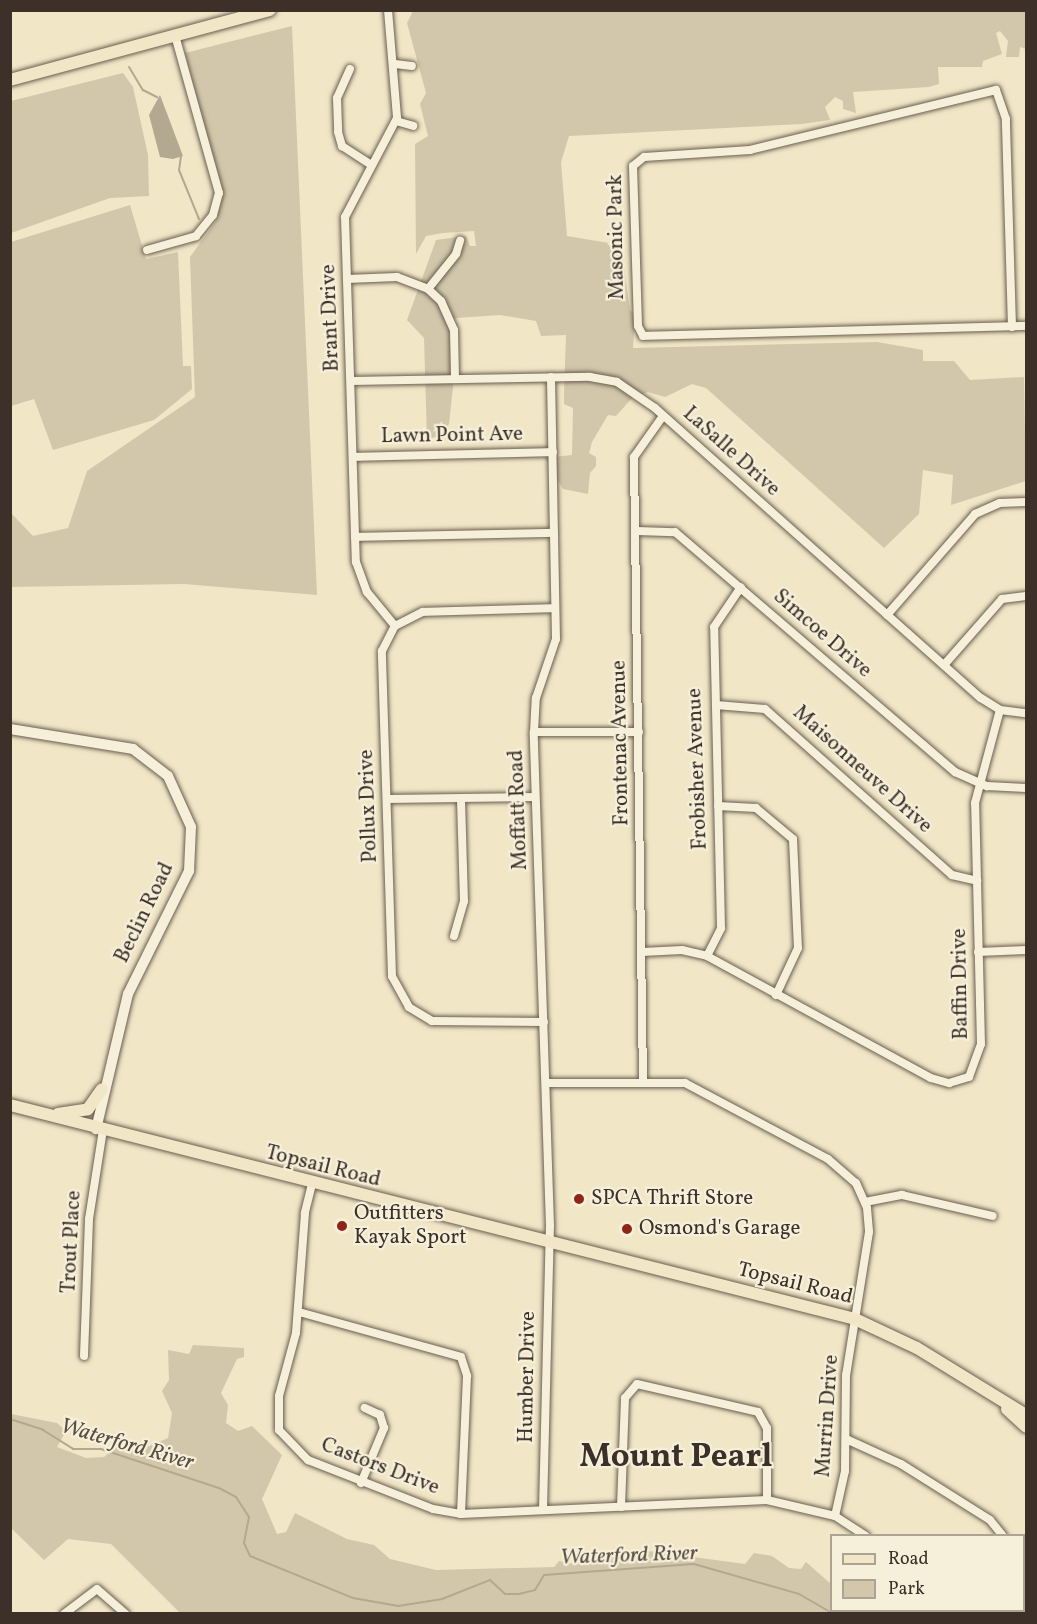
<!DOCTYPE html>
<style>
body{margin:0}
#map{position:relative;width:1037px;height:1624px;overflow:hidden;background:#f1e6c6;font-family:Vollkorn,serif}
div>[style]{position:absolute}
[style*='--x']{left:calc(var(--x)*1px);top:calc(var(--y)*1px);width:calc(var(--w)*1px);rotate:calc(var(--a)*1deg)}
.green>*{inset:0;background:#d2c7ab}
.water>*{inset:0;background:#b3a890}
.stream>*{height:2px;margin:-1px;padding:0 1px;transform-origin:1px;border-radius:1px;background:#b3a890}
.roads{filter:drop-shadow(0 0 2px #695e50) drop-shadow(0 0 2px #695e50)}
.minor>*{height:8px;margin:-4px;padding:0 4px;transform-origin:4px;border-radius:4px;background:#f6efda}
.tertiary>*{height:10px;margin:-5px;padding:0 5px;transform-origin:5px;border-radius:5px;background:#f6efda}
.primary>*{height:12px;margin:-6px;padding:0 6px;transform-origin:6px;border-radius:6px;background:#f1e6c6}
.dots>*{width:16px;height:16px;translate:-50% -50%;box-sizing:border-box;border:3px solid #f6efda;border-radius:50%}
span{translate:-50% -50%;white-space:nowrap;text-align:center;line-height:1.15;-webkit-text-stroke:4.5px #f6efda;paint-order:stroke}
.street-label{font-size:21px;color:#3c3028}
.poi-label{font-size:21px;color:#3c3028}
.left{translate:0 -50%;text-align:left}
.water-label{font-size:22px;color:#5a4e42;font-style:italic}
.town-label{font-size:33px;color:#3c3028;font-weight:700}
.frame{position:absolute;inset:0;border:12px solid #3c3028;pointer-events:none}
.legend{position:absolute;left:830px;top:1534px;width:195px;height:78px;box-sizing:border-box;background:#f6efda;border:2px solid #aca393;margin:0;padding:8px 10px;list-style:none;font-size:18px;color:#3c3028}
.legend li{display:flex;align-items:center;gap:12px;height:30px}
.legend b{width:30px;border:2px solid #aca393}
</style>
<div id="map">
<div class="green">
<i style="clip-path:polygon(413px 11px,1026px 11px,1026px 49px,1020px 47px,1019px 57px,1006px 57px,1008px 41px,1000px 31px,996px 33px,1002px 54px,983px 61px,982px 67px,938px 67px,939px 84px,929px 87px,853px 92px,856px 113px,843px 109px,843px 101px,835px 97px,825px 107px,830px 120px,802px 124px,569px 136px,561px 162px,567px 236px,621px 245px,630px 310px,635px 315px,633px 348px,877px 342px,923px 350px,923px 361px,954px 361px,970px 380px,1024px 377px,1026px 481px,951px 505px,953px 475px,923px 470px,919px 514px,884px 548px,706px 388px,692px 384px,665px 397px,648px 392px,633px 397px,616px 416px,608px 415px,592px 442px,589px 453px,596px 457px,596px 466px,590px 473px,588px 494px,563px 489px,545px 458px,572px 455px,573px 408px,564px 404px,564px 393px,566px 335px,541px 336px,536px 321px,500px 315px,456px 318px,449px 323px,453px 387px,449px 424px,443px 434px,427px 440px,424px 338px,407px 320px,436px 240px,466px 236px,470px 246px,476px 246px,474px 231px,443px 233px,426px 236px,416px 254px,415px 144px,428px 136px,420px 104px,426px 93px,407px 23px)"></i>
<i style="clip-path:polygon(292px 26px,317px 595px,184px 584px,11px 587px,10px 512px,33px 536px,68px 528px,87px 471px,195px 397px,190px 257px,216px 221px,221px 190px,185px 53px)"></i>
<i style="clip-path:polygon(123px 73px,133px 87px,148px 155px,149px 196px,110px 198px,11px 233px,11px 101px)"></i>
<i style="clip-path:polygon(130px 205px,146px 259px,178px 252px,183px 366px,191px 366px,192px 389px,154px 420px,53px 450px,34px 399px,11px 406px,11px 242px)"></i>
<i style="clip-path:polygon(193px 1345px,244px 1348px,244px 1357px,237px 1359px,221px 1393px,228px 1405px,226px 1423px,238px 1431px,252px 1426px,282px 1455px,262px 1499px,277px 1534px,286px 1532px,295px 1513px,347px 1539px,374px 1545px,390px 1559px,436px 1570px,554px 1567px,559px 1561px,575px 1564px,641px 1550px,745px 1564px,754px 1553px,772px 1556px,789px 1568px,801px 1569px,806px 1562px,831px 1584px,832px 1610px,895px 1613px,180px 1613px,111px 1544px,68px 1539px,44px 1560px,11px 1528px,11px 1414px,57px 1423px,66px 1431px,57px 1447px,86px 1458px,104px 1457px,120px 1444px,147px 1447px,168px 1438px,172px 1413px,162px 1391px,169px 1380px,168px 1350px,189px 1354px)"></i>
<i style="clip-path:polygon(1026px 1538px,1026px 1613px,1011px 1613px,1024px 1610px)"></i>
</div>
<div class="water">
<i style="clip-path:polygon(160px 95px,183px 156px,173px 159px,160px 157px,149px 115px)"></i>
</div>
<div class="stream">
<i style="--x:129;--y:67;--w:27;--a:59"></i>
<i style="--x:143;--y:90;--w:16;--a:27"></i>
<i style="--x:181;--y:156;--w:14;--a:98"></i>
<i style="--x:179;--y:170;--w:53;--a:67.8"></i>
<i style="--x:10;--y:1419;--w:35;--a:18"></i>
<i style="--x:43;--y:1430;--w:36;--a:32"></i>
<i style="--x:73;--y:1449;--w:28;--a:0"></i>
<i style="--x:101;--y:1449;--w:124;--a:18.3"></i>
<i style="--x:219;--y:1488;--w:19;--a:28"></i>
<i style="--x:236;--y:1497;--w:24;--a:57"></i>
<i style="--x:249;--y:1517;--w:26;--a:101"></i>
<i style="--x:244;--y:1543;--w:14;--a:65"></i>
<i style="--x:250;--y:1556;--w:111;--a:22.2"></i>
<i style="--x:353;--y:1598;--w:46;--a:10.1"></i>
<i style="--x:398;--y:1606;--w:45;--a:-9"></i>
<i style="--x:442;--y:1599;--w:52;--a:-21.6"></i>
<i style="--x:490;--y:1580;--w:21;--a:43"></i>
<i style="--x:505;--y:1594;--w:14;--a:0"></i>
<i style="--x:519;--y:1594;--w:16;--a:-14"></i>
<i style="--x:535;--y:1590;--w:17;--a:-59"></i>
<i style="--x:544;--y:1575;--w:150;--a:-4.2"></i>
<i style="--x:694;--y:1564;--w:109;--a:15.9"></i>
<i style="--x:799;--y:1594;--w:39;--a:30"></i>
</div>
<div class="roads">
<div class="minor">
<i style="--x:388;--y:10;--w:108;--a:85.2"></i>
<i style="--x:397;--y:118;--w:112;--a:117.7"></i>
<i style="--x:345;--y:217;--w:345;--a:88.2"></i>
<i style="--x:356;--y:562;--w:32;--a:70"></i>
<i style="--x:367;--y:592;--w:44;--a:50.5"></i>
<i style="--x:395;--y:64;--w:17;--a:7"></i>
<i style="--x:350;--y:69;--w:32;--a:114"></i>
<i style="--x:337;--y:98;--w:34;--a:88"></i>
<i style="--x:338;--y:132;--w:15;--a:74"></i>
<i style="--x:342;--y:146;--w:33;--a:33"></i>
<i style="--x:396;--y:121;--w:18;--a:16"></i>
<i style="--x:147;--y:250;--w:51;--a:-15.9"></i>
<i style="--x:196;--y:236;--w:27;--a:-51"></i>
<i style="--x:213;--y:215;--w:23;--a:-75"></i>
<i style="--x:219;--y:193;--w:164;--a:-105.6"></i>
<i style="--x:347;--y:279;--w:50;--a:-2.3"></i>
<i style="--x:397;--y:277;--w:33;--a:21"></i>
<i style="--x:428;--y:289;--w:18;--a:43"></i>
<i style="--x:441;--y:301;--w:32;--a:66"></i>
<i style="--x:454;--y:330;--w:49;--a:88.8"></i>
<i style="--x:428;--y:289;--w:45;--a:-51.3"></i>
<i style="--x:456;--y:254;--w:14;--a:-73"></i>
<i style="--x:1012;--y:327;--w:208;--a:-91.7"></i>
<i style="--x:1006;--y:119;--w:31;--a:-109"></i>
<i style="--x:996;--y:90;--w:253;--a:166.3"></i>
<i style="--x:750;--y:150;--w:106;--a:176.2"></i>
<i style="--x:644;--y:157;--w:14;--a:141"></i>
<i style="--x:633;--y:166;--w:160;--a:88.2"></i>
<i style="--x:638;--y:326;--w:11;--a:63"></i>
<i style="--x:643;--y:336;--w:383;--a:-1.5"></i>
<i style="--x:351;--y:381;--w:239;--a:-1"></i>
<i style="--x:590;--y:377;--w:27;--a:10"></i>
<i style="--x:617;--y:382;--w:46;--a:34.4"></i>
<i style="--x:655;--y:408;--w:436;--a:41.7"></i>
<i style="--x:981;--y:698;--w:22;--a:32"></i>
<i style="--x:1000;--y:710;--w:26;--a:7"></i>
<i style="--x:353;--y:457;--w:200;--a:-1.4"></i>
<i style="--x:637;--y:531;--w:38;--a:2"></i>
<i style="--x:675;--y:532;--w:369;--a:40.6"></i>
<i style="--x:955;--y:772;--w:35;--a:24"></i>
<i style="--x:987;--y:786;--w:39;--a:3"></i>
<i style="--x:355;--y:537;--w:199;--a:-1.2"></i>
<i style="--x:887;--y:615;--w:134;--a:-48.9"></i>
<i style="--x:975;--y:514;--w:27;--a:-24"></i>
<i style="--x:1000;--y:503;--w:26;--a:-2"></i>
<i style="--x:944;--y:665;--w:88;--a:-48.7"></i>
<i style="--x:1002;--y:599;--w:24;--a:-7"></i>
<i style="--x:716;--y:705;--w:49;--a:4.7"></i>
<i style="--x:765;--y:709;--w:250;--a:41.6"></i>
<i style="--x:952;--y:875;--w:26;--a:13"></i>
<i style="--x:534;--y:732;--w:105;--a:0"></i>
<i style="--x:387;--y:799;--w:148;--a:-0.8"></i>
<i style="--x:718;--y:806;--w:38;--a:3"></i>
<i style="--x:756;--y:808;--w:48;--a:40"></i>
<i style="--x:793;--y:839;--w:109;--a:87.4"></i>
<i style="--x:798;--y:948;--w:52;--a:115.1"></i>
<i style="--x:454;--y:936;--w:36;--a:-74"></i>
<i style="--x:464;--y:901;--w:103;--a:-91.7"></i>
<i style="--x:642;--y:952;--w:40;--a:-2.9"></i>
<i style="--x:682;--y:950;--w:26;--a:13"></i>
<i style="--x:707;--y:956;--w:255;--a:28.6"></i>
<i style="--x:931;--y:1078;--w:19;--a:16"></i>
<i style="--x:949;--y:1083;--w:21;--a:-17"></i>
<i style="--x:969;--y:1077;--w:35;--a:-70"></i>
<i style="--x:981;--y:1044;--w:241;--a:-91.4"></i>
<i style="--x:975;--y:803;--w:96;--a:-75"></i>
<i style="--x:978;--y:952;--w:48;--a:-2.4"></i>
<i style="--x:707;--y:956;--w:31;--a:-63"></i>
<i style="--x:721;--y:928;--w:301;--a:-91.3"></i>
<i style="--x:714;--y:627;--w:48;--a:-56"></i>
<i style="--x:544;--y:1022;--w:112;--a:-179.5"></i>
<i style="--x:432;--y:1021;--w:27;--a:-149"></i>
<i style="--x:409;--y:1007;--w:35;--a:-119"></i>
<i style="--x:392;--y:976;--w:325;--a:-91.8"></i>
<i style="--x:382;--y:651;--w:28;--a:-63"></i>
<i style="--x:395;--y:626;--w:31;--a:-27"></i>
<i style="--x:423;--y:612;--w:132;--a:-1.7"></i>
<i style="--x:643;--y:1081;--w:624;--a:-90.83"></i>
<i style="--x:634;--y:457;--w:50;--a:-54.7"></i>
<i style="--x:546;--y:1083;--w:139;--a:0"></i>
<i style="--x:685;--y:1083;--w:162;--a:28"></i>
<i style="--x:828;--y:1159;--w:37;--a:41"></i>
<i style="--x:856;--y:1183;--w:27;--a:66"></i>
<i style="--x:867;--y:1208;--w:24;--a:85"></i>
<i style="--x:869;--y:1232;--w:145;--a:99.1"></i>
<i style="--x:846;--y:1375;--w:96;--a:90.6"></i>
<i style="--x:845;--y:1471;--w:46;--a:102.5"></i>
<i style="--x:312;--y:1184;--w:30;--a:104"></i>
<i style="--x:305;--y:1213;--w:120;--a:94.3"></i>
<i style="--x:296;--y:1333;--w:65;--a:105.1"></i>
<i style="--x:279;--y:1396;--w:34;--a:90"></i>
<i style="--x:279;--y:1430;--w:42;--a:46"></i>
<i style="--x:308;--y:1460;--w:134;--a:21.4"></i>
<i style="--x:433;--y:1509;--w:28;--a:10"></i>
<i style="--x:461;--y:1514;--w:306;--a:-2.6"></i>
<i style="--x:767;--y:1500;--w:70;--a:13.2"></i>
<i style="--x:835;--y:1516;--w:37;--a:33"></i>
<i style="--x:865;--y:1202;--w:38;--a:-11"></i>
<i style="--x:902;--y:1195;--w:93;--a:13"></i>
<i style="--x:299;--y:1312;--w:168;--a:15.5"></i>
<i style="--x:461;--y:1357;--w:20;--a:72"></i>
<i style="--x:467;--y:1376;--w:138;--a:92.5"></i>
<i style="--x:84;--y:1356;--w:137;--a:-87.9"></i>
<i style="--x:89;--y:1219;--w:90;--a:-81.1"></i>
<i style="--x:846;--y:1439;--w:60;--a:24.4"></i>
<i style="--x:901;--y:1464;--w:105;--a:32.2"></i>
<i style="--x:990;--y:1520;--w:21;--a:51"></i>
<i style="--x:361;--y:1483;--w:60;--a:-67.3"></i>
<i style="--x:384;--y:1428;--w:14;--a:-107"></i>
<i style="--x:380;--y:1415;--w:17;--a:-155"></i>
<i style="--x:621;--y:1507;--w:109;--a:-87.9"></i>
<i style="--x:625;--y:1398;--w:18;--a:-49"></i>
<i style="--x:637;--y:1384;--w:124;--a:13"></i>
<i style="--x:758;--y:1412;--w:18;--a:61"></i>
<i style="--x:767;--y:1428;--w:72;--a:90"></i>
<i style="--x:543;--y:1510;--w:284;--a:-88.6"></i>
<i style="--x:550;--y:1226;--w:494;--a:-91.9"></i>
<i style="--x:534;--y:732;--w:34;--a:-87"></i>
<i style="--x:536;--y:698;--w:62;--a:-71.3"></i>
<i style="--x:556;--y:639;--w:262;--a:-91.1"></i>
<i style="--x:64;--y:1614;--w:41;--a:-37.1"></i>
<i style="--x:97;--y:1589;--w:38;--a:41"></i>
</div>
<div class="tertiary">
<i style="--x:10;--y:729;--w:125;--a:9.2"></i>
<i style="--x:133;--y:749;--w:44;--a:37.6"></i>
<i style="--x:168;--y:776;--w:56;--a:65.7"></i>
<i style="--x:191;--y:827;--w:44;--a:92.6"></i>
<i style="--x:189;--y:871;--w:137;--a:116.4"></i>
<i style="--x:128;--y:994;--w:139;--a:103.3"></i>
</div>
<div class="primary">
<i style="--x:10;--y:80;--w:269;--a:-15.1"></i>
<i style="--x:10;--y:1105;--w:872;--a:14.21"></i>
<i style="--x:855;--y:1319;--w:68;--a:25.1"></i>
<i style="--x:917;--y:1348;--w:128;--a:31.6"></i>
<i style="--x:58;--y:1114;--w:30;--a:-9"></i>
<i style="--x:88;--y:1109;--w:24;--a:-55"></i>
<i style="--x:1007;--y:1409;--w:26;--a:43"></i>
</div>
</div>
<div class="dots">
<i style="left:579px;top:1199px;background:#8f2418"></i>
<i style="left:342px;top:1226px;background:#8f2418"></i>
<i style="left:627px;top:1229px;background:#8f2418"></i>
</div>
<div class="street-label">
<span style="left:617px;top:237px;rotate:-91deg">Masonic Park</span>
<span style="left:331px;top:318px;rotate:-92deg">Brant Drive</span>
<span style="left:452px;top:436px;rotate:-1deg">Lawn Point Ave</span>
<span style="left:731px;top:452px;rotate:42deg">LaSalle Drive</span>
<span style="left:822px;top:634px;rotate:41deg">Simcoe Drive</span>
<span style="left:621px;top:743px;rotate:-91deg">Frontenac Avenue</span>
<span style="left:698px;top:769px;rotate:-92deg">Frobisher Avenue</span>
<span style="left:862px;top:770px;rotate:42deg">Maisonneuve Drive</span>
<span style="left:369px;top:806px;rotate:-92deg">Pollux Drive</span>
<span style="left:519px;top:810px;rotate:-92deg">Moffatt Road</span>
<span style="left:145px;top:913px;rotate:-64deg">Beclin Road</span>
<span style="left:961px;top:984px;rotate:-91deg">Baffin Drive</span>
<span style="left:323px;top:1167px;rotate:14deg">Topsail Road</span>
<span style="left:72px;top:1242px;rotate:-87deg">Trout Place</span>
<span style="left:795px;top:1284px;rotate:14deg">Topsail Road</span>
<span style="left:528px;top:1377px;rotate:-89deg">Humber Drive</span>
<span style="left:828px;top:1416px;rotate:-86deg">Murrin Drive</span>
<span style="left:380px;top:1467px;rotate:21deg">Castors Drive</span>
</div>
<div class="poi-label">
<span class="left" style="left:591px;top:1199px">SPCA Thrift Store</span>
<span class="left" style="left:354px;top:1226px">Outfitters<br>Kayak Sport</span>
<span class="left" style="left:639px;top:1229px">Osmond's Garage</span>
</div>
<div class="water-label">
<span style="left:127px;top:1445px;rotate:16deg">Waterford River</span>
<span style="left:629px;top:1556px;rotate:-2deg">Waterford River</span>
</div>
<div class="town-label">
<span style="left:676px;top:1459px">Mount Pearl</span>
</div>
<div class="frame"></div>
<ul class="legend">
<li><b style="height:8px;background:#f1e6c6"></b>Road</li>
<li><b style="height:16px;background:#d2c7ab"></b>Park</li>
</ul>
</div>
